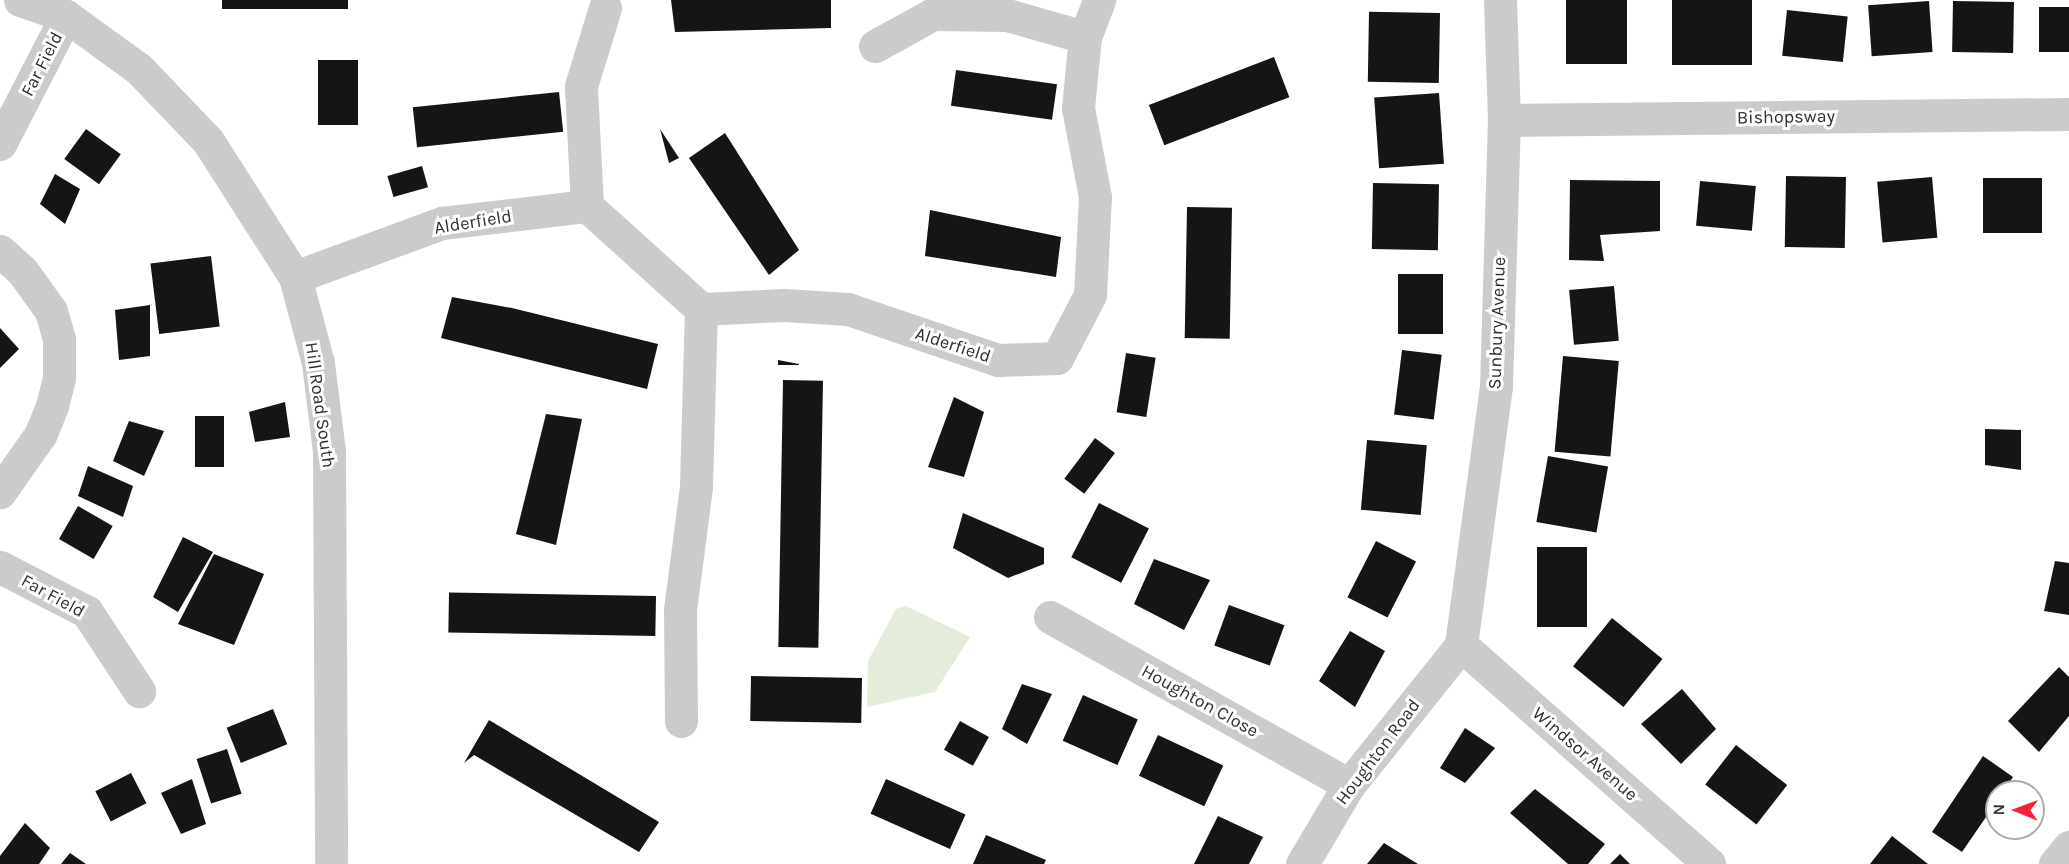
<!DOCTYPE html>
<style>
body{margin:0}
#map{position:relative;width:2069px;height:864px;overflow:hidden;background:#fff;font-family:Karla,sans-serif}
div>[style]{position:absolute}
[style*='--x']{left:calc(var(--x)*1px);top:calc(var(--y)*1px);width:calc(var(--w)*1px);rotate:calc(var(--a)*1deg)}
.green>*{inset:0;background:#e4ecda}
.building>*{inset:0;background:#151515;transform-origin:0 0}
.minor>*{height:33px;margin:-16.5px;padding:0 16.5px;transform-origin:16.5px;border-radius:16.5px;background:#cbcbcb}
.tertiary>*{height:33px;margin:-16.5px;padding:0 16.5px;transform-origin:16.5px;border-radius:16.5px;background:#cbcbcb}
span{translate:-50% -50%;white-space:nowrap;text-align:center;line-height:1.15;-webkit-text-stroke:6px #fff;paint-order:stroke}
.street-label{font-size:18px;color:#2e2e2e}
.north{position:absolute;left:1985px;top:780px;width:60px;height:60px;box-sizing:border-box;background:#fff;border:2px solid #ababab;border-radius:50%;rotate:271deg;font-size:16px;font-weight:700;line-height:24px;text-align:center;color:#2e2e2e}
.north::after{content:'';display:block;margin:auto;width:21px;height:27px;background:#f12437;clip-path:polygon(50% 0,100% 100%,50% 72%,0 100%)}
</style>
<div id="map">
<div class="green">
<i style="clip-path:polygon(906px 606px,970px 637px,935px 692px,867px 707px,868px 661px,896px 609px)"></i>
</div>
<div class="building">
<i style="left:222px;top:0;width:126px;height:9px"></i>
<i style="clip-path:polygon(671px 0,831px 0,831px 28px,675px 32px)"></i>
<i style="left:1566px;top:0;width:61px;height:64px"></i>
<i style="left:1672px;top:0;width:80px;height:65px"></i>
<i style="left:1929px;top:1px;width:51px;height:61px;rotate:86deg"></i>
<i style="left:1953px;top:1px;width:61px;height:51px;rotate:1deg"></i>
<i style="left:2039px;top:7px;width:30px;height:45px"></i>
<i style="left:1787px;top:10px;width:61px;height:46px;rotate:6deg"></i>
<i style="left:1440px;top:13px;width:70px;height:71px;rotate:91deg"></i>
<i style="left:1274px;top:57px;width:43px;height:134px;rotate:69deg"></i>
<i style="left:318px;top:60px;width:40px;height:65px"></i>
<i style="left:956px;top:70px;width:102px;height:36px;rotate:8deg"></i>
<i style="left:559px;top:92px;width:40px;height:147px;rotate:84deg"></i>
<i style="left:1439px;top:93px;width:71px;height:65px;rotate:86deg"></i>
<i style="left:86px;top:129px;width:43px;height:37px;rotate:36deg"></i>
<i style="clip-path:polygon(660px 129px,679px 158px,669px 163px)"></i>
<i style="clip-path:polygon(725px 133px,799px 250px,769px 275px,689px 158px)"></i>
<i style="left:422px;top:166px;width:22px;height:36px;rotate:74deg"></i>
<i style="clip-path:polygon(55px 174px,80px 189px,65px 224px,40px 204px)"></i>
<i style="left:1786px;top:176px;width:60px;height:71px;rotate:1deg"></i>
<i style="left:1932px;top:177px;width:61px;height:55px;rotate:85deg"></i>
<i style="left:1983px;top:178px;width:59px;height:55px"></i>
<i style="clip-path:polygon(1570px 180px,1660px 181px,1660px 231px,1600px 235px,1604px 261px,1569px 260px)"></i>
<i style="left:1700px;top:181px;width:56px;height:45px;rotate:5deg"></i>
<i style="left:1373px;top:183px;width:66px;height:66px;rotate:1deg"></i>
<i style="left:1187px;top:207px;width:45px;height:131px;rotate:1deg"></i>
<i style="clip-path:polygon(930px 210px,1061px 237px,1056px 277px,925px 256px)"></i>
<i style="left:211px;top:256px;width:71px;height:61px;rotate:83deg"></i>
<i style="left:1398px;top:274px;width:45px;height:60px"></i>
<i style="left:1614px;top:286px;width:55px;height:45px;rotate:85deg"></i>
<i style="clip-path:polygon(452px 297px,512px 308px,658px 344px,647px 389px,441px 338px)"></i>
<i style="clip-path:polygon(150px 305px,150px 356px,119px 360px,115px 310px)"></i>
<i style="clip-path:polygon(0 328px,19px 349px,0 368px)"></i>
<i style="left:1402px;top:350px;width:40px;height:65px;rotate:7deg"></i>
<i style="left:1126px;top:353px;width:30px;height:60px;rotate:9deg"></i>
<i style="left:1563px;top:356px;width:56px;height:96px;rotate:5deg"></i>
<i style="clip-path:polygon(778px 360px,799px 364px,799px 365px,778px 365px)"></i>
<i style="left:783px;top:380px;width:40px;height:267px;rotate:1deg"></i>
<i style="clip-path:polygon(954px 397px,984px 412px,964px 477px,928px 467px)"></i>
<i style="clip-path:polygon(285px 402px,290px 437px,255px 442px,249px 412px)"></i>
<i style="clip-path:polygon(546px 414px,582px 419px,556px 545px,516px 534px)"></i>
<i style="left:195px;top:416px;width:29px;height:51px"></i>
<i style="clip-path:polygon(129px 421px,164px 431px,144px 476px,113px 461px)"></i>
<i style="clip-path:polygon(1985px 429px,2021px 430px,2021px 470px,1985px 465px)"></i>
<i style="left:1095px;top:438px;width:25px;height:51px;rotate:37deg"></i>
<i style="left:1367px;top:440px;width:60px;height:70px;rotate:5deg"></i>
<i style="left:1548px;top:456px;width:61px;height:67px;rotate:10deg"></i>
<i style="clip-path:polygon(88px 466px,133px 486px,123px 517px,78px 496px)"></i>
<i style="left:1099px;top:503px;width:56px;height:61px;rotate:27deg"></i>
<i style="left:78px;top:506px;width:40px;height:38px;rotate:30deg"></i>
<i style="clip-path:polygon(963px 513px,1044px 548px,1044px 564px,1008px 578px,953px 548px)"></i>
<i style="clip-path:polygon(183px 537px,213px 552px,178px 612px,153px 597px)"></i>
<i style="left:1376px;top:541px;width:45px;height:63px;rotate:27deg"></i>
<i style="left:1537px;top:547px;width:50px;height:80px"></i>
<i style="clip-path:polygon(214px 554px,264px 574px,234px 645px,178px 624px)"></i>
<i style="clip-path:polygon(1154px 559px,1210px 580px,1184px 630px,1134px 604px)"></i>
<i style="clip-path:polygon(2055px 561px,2069px 563px,2069px 615px,2044px 611px)"></i>
<i style="left:656px;top:596px;width:40px;height:207px;rotate:91deg"></i>
<i style="left:1229px;top:605px;width:59px;height:43px;rotate:20deg"></i>
<i style="left:1612px;top:618px;width:65px;height:62px;rotate:39deg"></i>
<i style="clip-path:polygon(1350px 631px,1385px 651px,1355px 707px,1319px 681px)"></i>
<i style="clip-path:polygon(2059px 667px,2069px 677px,2069px 716px,2039px 752px,2008px 721px)"></i>
<i style="left:862px;top:678px;width:45px;height:111px;rotate:91deg"></i>
<i style="clip-path:polygon(1022px 684px,1052px 694px,1027px 744px,1002px 729px)"></i>
<i style="clip-path:polygon(1682px 689px,1716px 729px,1681px 764px,1641px 724px)"></i>
<i style="left:1083px;top:695px;width:60px;height:50px;rotate:24deg"></i>
<i style="left:273px;top:709px;width:38px;height:50px;rotate:68deg"></i>
<i style="clip-path:polygon(489px 720px,659px 822px,639px 852px,474px 755px,464px 763px)"></i>
<i style="left:960px;top:721px;width:33px;height:33px;rotate:29deg"></i>
<i style="clip-path:polygon(1465px 728px,1495px 748px,1465px 783px,1440px 768px)"></i>
<i style="left:1158px;top:735px;width:72px;height:45px;rotate:25deg"></i>
<i style="left:1736px;top:745px;width:65px;height:50px;rotate:38deg"></i>
<i style="left:227px;top:749px;width:47px;height:32px;rotate:72deg"></i>
<i style="clip-path:polygon(1983px 756px,2013px 777px,2003px 792px,1997px 792px,1997px 801px,1962px 852px,1932px 832px)"></i>
<i style="left:131px;top:773px;width:34px;height:40px;rotate:63deg"></i>
<i style="clip-path:polygon(192px 779px,206px 824px,181px 834px,161px 793px)"></i>
<i style="left:886px;top:779px;width:87px;height:38px;rotate:24deg"></i>
<i style="clip-path:polygon(1535px 789px,1605px 844px,1588px 864px,1568px 864px,1510px 813px)"></i>
<i style="clip-path:polygon(1218px 816px,1263px 837px,1249px 864px,1194px 864px)"></i>
<i style="clip-path:polygon(25px 823px,50px 848px,39px 864px,0 864px,0 856px)"></i>
<i style="clip-path:polygon(986px 835px,1046px 860px,1044px 864px,973px 864px)"></i>
<i style="clip-path:polygon(1892px 836px,1928px 864px,1870px 864px)"></i>
<i style="clip-path:polygon(1384px 843px,1418px 864px,1367px 864px)"></i>
<i style="clip-path:polygon(70px 853px,86px 864px,61px 864px)"></i>
<i style="clip-path:polygon(1620px 854px,1630px 864px,1610px 864px)"></i>
</div>
<div class="minor">
<i style="--x:875;--y:46;--w:66;--a:-28.9"></i>
<i style="--x:933;--y:14;--w:74;--a:0.8"></i>
<i style="--x:1007;--y:15;--w:81;--a:15.8"></i>
<i style="--x:1504;--y:120;--w:565;--a:-0.61"></i>
<i style="--x:0;--y:144;--w:144;--a:-62.7"></i>
<i style="--x:587;--y:206;--w:120;--a:-92.9"></i>
<i style="--x:581;--y:86;--w:82;--a:-72.9"></i>
<i style="--x:0;--y:251;--w:31;--a:42"></i>
<i style="--x:23;--y:272;--w:48;--a:54.3"></i>
<i style="--x:51;--y:311;--w:29;--a:74"></i>
<i style="--x:59;--y:339;--w:39;--a:90"></i>
<i style="--x:59;--y:378;--w:29;--a:104"></i>
<i style="--x:52;--y:406;--w:31;--a:112"></i>
<i style="--x:40;--y:435;--w:70;--a:125.1"></i>
<i style="--x:295;--y:277;--w:157;--a:-20.2"></i>
<i style="--x:442;--y:223;--w:146;--a:-6.7"></i>
<i style="--x:587;--y:206;--w:154;--a:42.1"></i>
<i style="--x:701;--y:309;--w:83;--a:-2.8"></i>
<i style="--x:784;--y:305;--w:64;--a:3.6"></i>
<i style="--x:848;--y:309;--w:158;--a:18.8"></i>
<i style="--x:998;--y:360;--w:59;--a:-1.9"></i>
<i style="--x:1057;--y:358;--w:71;--a:-62.4"></i>
<i style="--x:1090;--y:295;--w:98;--a:-87.1"></i>
<i style="--x:1095;--y:197;--w:91;--a:-100.8"></i>
<i style="--x:1078;--y:108;--w:71;--a:-84.4"></i>
<i style="--x:1085;--y:37;--w:40;--a:-69"></i>
<i style="--x:0;--y:567;--w:98;--a:27.3"></i>
<i style="--x:87;--y:612;--w:95;--a:56.6"></i>
<i style="--x:1050;--y:617;--w:343;--a:29.3"></i>
<i style="--x:1461;--y:645;--w:260;--a:-82.3"></i>
<i style="--x:1496;--y:387;--w:267;--a:-88.3"></i>
<i style="--x:1504;--y:120;--w:120;--a:-91.9"></i>
<i style="--x:1461;--y:645;--w:331;--a:41.4"></i>
<i style="--x:681;--y:721;--w:111;--a:-90.5"></i>
<i style="--x:680;--y:610;--w:125;--a:-82.6"></i>
<i style="--x:696;--y:486;--w:177;--a:-88.4"></i>
<i style="--x:1302;--y:864;--w:92;--a:-59.3"></i>
<i style="--x:1349;--y:785;--w:179;--a:-51.3"></i>
</div>
<div class="tertiary">
<i style="--x:20;--y:0;--w:49;--a:19.2"></i>
<i style="--x:66;--y:16;--w:90;--a:36"></i>
<i style="--x:139;--y:69;--w:100;--a:46.2"></i>
<i style="--x:208;--y:141;--w:161;--a:57.4"></i>
<i style="--x:295;--y:277;--w:89;--a:75"></i>
<i style="--x:318;--y:363;--w:89;--a:82.9"></i>
<i style="--x:329;--y:451;--w:413;--a:89.7"></i>
<i style="--x:2055;--y:864;--w:22;--a:-51"></i>
</div>
<div class="street-label">
<span style="left:42px;top:64px;rotate:-63deg">Far Field</span>
<span style="left:1786px;top:117px;rotate:-1deg">Bishopsway</span>
<span style="left:473px;top:222px;rotate:-9deg">Alderfield</span>
<span style="left:1497px;top:323px;rotate:-88deg">Sunbury Avenue</span>
<span style="left:953px;top:345px;rotate:18deg">Alderfield</span>
<span style="left:320px;top:405px;rotate:82deg">Hill Road South</span>
<span style="left:53px;top:596px;rotate:29deg">Far Field</span>
<span style="left:1200px;top:701px;rotate:29deg">Houghton Close</span>
<span style="left:1378px;top:752px;rotate:-53deg">Houghton Road</span>
<span style="left:1585px;top:754px;rotate:41deg">Windsor Avenue</span>
</div>
<div class="north">N</div>
</div>
